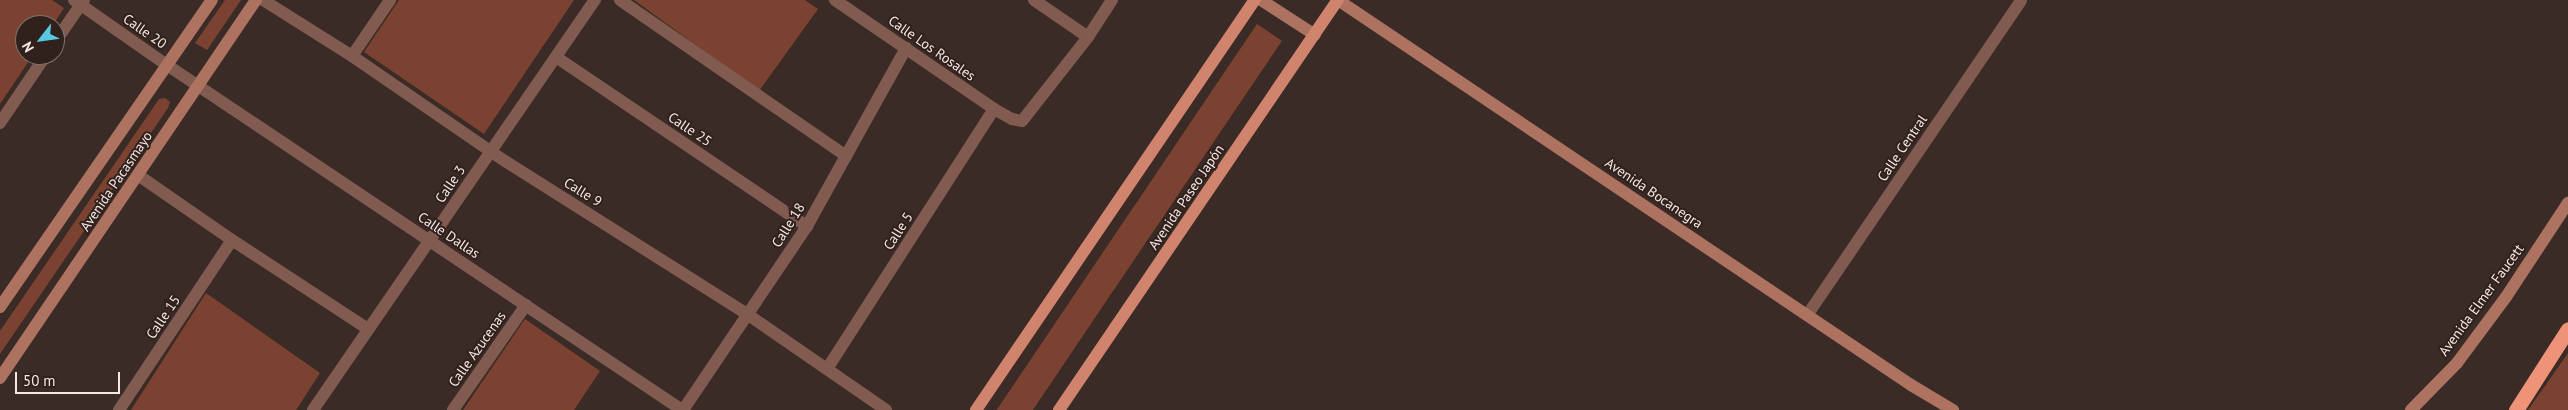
<!DOCTYPE html>
<meta charset="utf-8">
<style>
body{margin:0}
#map{position:relative;width:2568px;height:410px;overflow:hidden;background:#3b2b26;font-family:"PT Sans",sans-serif}
div>[style]{position:absolute}
[style*='--x']{left:calc(var(--x)*1px);top:calc(var(--y)*1px);width:calc(var(--w)*1px);rotate:calc(var(--a)*1deg)}
.green>*{inset:0;background:#7c4231;transform-origin:0 0}
.street>*{height:12px;margin:-6px;padding:0 6px;transform-origin:6px;border-radius:6px;background:#815b50}
.secondary>*{height:12px;margin:-6px;padding:0 6px;transform-origin:6px;border-radius:6px;background:#ad7260}
.primary>*{height:12px;margin:-6px;padding:0 6px;transform-origin:6px;border-radius:6px;background:#d0846d}
.highway>*{height:15px;margin:-7.5px;padding:0 7.5px;transform-origin:7.5px;border-radius:7.5px;background:#ef9378}
span{translate:-50% -50%;white-space:nowrap;text-align:center;line-height:1.15;-webkit-text-stroke:4px #31211d;paint-order:stroke}
.street-label{font-size:14px;color:#f3e8e5}
.north{position:absolute;left:15px;top:15px;width:50px;height:50px;box-sizing:border-box;background:#31211d;border:1px solid #7f716d;border-radius:50%;rotate:240deg;font-size:14px;font-weight:700;line-height:20px;text-align:center;color:#f3e8e5}
.north::after{content:'';display:block;margin:auto;width:18px;height:22px;background:#59c8e5;clip-path:polygon(50% 0,100% 100%,50% 72%,0 100%)}
.scale{position:absolute;left:15px;top:372px;width:105px;height:22px;box-sizing:border-box;border:2px solid #f3e8e5;border-top:0;padding-left:6px;font-size:15px;line-height:18px;white-space:nowrap;color:#f3e8e5;-webkit-text-stroke:4px #31211d;paint-order:stroke}
</style>
<div id="map">
<div class="green">
<i style="clip-path:polygon(0 0,52px 0,64px 8px,53px 25px,25px 25px,25px 55px,33px 55px,0 104px)"></i>
<i style="clip-path:polygon(225px 0,241px 0,207px 50px,195px 43px)"></i>
<i style="clip-path:polygon(399px 0,574px 0,484px 134px,364px 52px)"></i>
<i style="clip-path:polygon(634px 0,805px 0,818px 9px,759px 91px)"></i>
<i style="left:1257px;top:24px;width:30px;height:469px;rotate:34deg"></i>
<i style="clip-path:polygon(165px 98px,170px 102px,168px 108px,0 354px,0 331px,159px 99px)"></i>
<i style="clip-path:polygon(206px 293px,320px 373px,296px 410px,131px 410px)"></i>
<i style="clip-path:polygon(525px 319px,600px 371px,574px 410px,463px 410px)"></i>
<i style="clip-path:polygon(2568px 353px,2568px 410px,2528px 410px)"></i>
</div>
<div class="street">
<i style="--x:74;--y:0;--w:113;--a:35"></i>
<i style="--x:167;--y:65;--w:620;--a:33.82"></i>
<i style="--x:263;--y:0;--w:105;--a:32.2"></i>
<i style="--x:352;--y:56;--w:186;--a:34.5"></i>
<i style="--x:505;--y:161;--w:286;--a:32.3"></i>
<i style="--x:747;--y:314;--w:169;--a:34.6"></i>
<i style="--x:620;--y:0;--w:275;--a:34.6"></i>
<i style="--x:835;--y:0;--w:193;--a:34.4"></i>
<i style="--x:994;--y:109;--w:21;--a:29"></i>
<i style="--x:1012;--y:119;--w:10;--a:11"></i>
<i style="--x:1022;--y:121;--w:107;--a:-51.8"></i>
<i style="--x:1088;--y:37;--w:44;--a:-57"></i>
<i style="--x:1034;--y:0;--w:65;--a:34.4"></i>
<i style="--x:55;--y:42;--w:51;--a:-55.4"></i>
<i style="--x:352;--y:56;--w:68;--a:-55.8"></i>
<i style="--x:556;--y:57;--w:303;--a:34"></i>
<i style="--x:0;--y:123;--w:82;--a:-55.9"></i>
<i style="--x:138;--y:175;--w:114;--a:34.7"></i>
<i style="--x:232;--y:240;--w:163;--a:33.2"></i>
<i style="--x:1808;--y:314;--w:379;--a:-55.8"></i>
<i style="--x:827;--y:369;--w:309;--a:-57.3"></i>
<i style="--x:119;--y:410;--w:204;--a:-56.4"></i>
<i style="--x:313;--y:410;--w:498;--a:-55.5"></i>
<i style="--x:453;--y:410;--w:128;--a:-55.2"></i>
<i style="--x:683;--y:410;--w:222;--a:-56"></i>
<i style="--x:807;--y:226;--w:204;--a:-60.9"></i>
</div>
<div class="secondary">
<i style="--x:1261;--y:0;--w:64;--a:32.9"></i>
<i style="--x:1338;--y:0;--w:690;--a:33.9"></i>
<i style="--x:1911;--y:385;--w:49;--a:30.8"></i>
<i style="--x:0;--y:307;--w:373;--a:-55.4"></i>
<i style="--x:0;--y:378;--w:457;--a:-55.9"></i>
<i style="--x:2411;--y:410;--w:66;--a:-45.6"></i>
<i style="--x:2457;--y:363;--w:82;--a:-53.4"></i>
<i style="--x:2506;--y:297;--w:113;--a:-56.6"></i>
</div>
<div class="primary">
<i style="--x:976;--y:410;--w:496;--a:-55.8"></i>
<i style="--x:1059;--y:410;--w:496;--a:-55.8"></i>
</div>
<div class="highway">
<i style="--x:2516;--y:410;--w:96;--a:-57.3"></i>
</div>
<div class="street-label">
<span style="left:145px;top:31px;rotate:35deg">Calle 20</span>
<span style="left:932px;top:48px;rotate:35deg">Calle Los Rosales</span>
<span style="left:690px;top:129px;rotate:34deg">Calle 25</span>
<span style="left:1902px;top:148px;rotate:-56deg">Calle Central</span>
<span style="left:116px;top:181px;rotate:-56deg">Avenida Pacasmayo</span>
<span style="left:450px;top:184px;rotate:-56deg">Calle 3</span>
<span style="left:583px;top:192px;rotate:32deg">Calle 9</span>
<span style="left:1654px;top:193px;rotate:34deg">Avenida Bocanegra</span>
<span style="left:1186px;top:197px;rotate:-56deg">Avenida Paseo Japón</span>
<span style="left:788px;top:225px;rotate:-58deg">Calle 18</span>
<span style="left:898px;top:231px;rotate:-57deg">Calle 5</span>
<span style="left:449px;top:235px;rotate:34deg">Calle Dallas</span>
<span style="left:2481px;top:300px;rotate:-54deg">Avenida Elmer Faucett</span>
<span style="left:163px;top:317px;rotate:-56deg">Calle 15</span>
<span style="left:477px;top:349px;rotate:-55deg">Calle Azucenas</span>
</div>
<div class="north">N</div>
<div class="scale">50 m</div>
</div>
